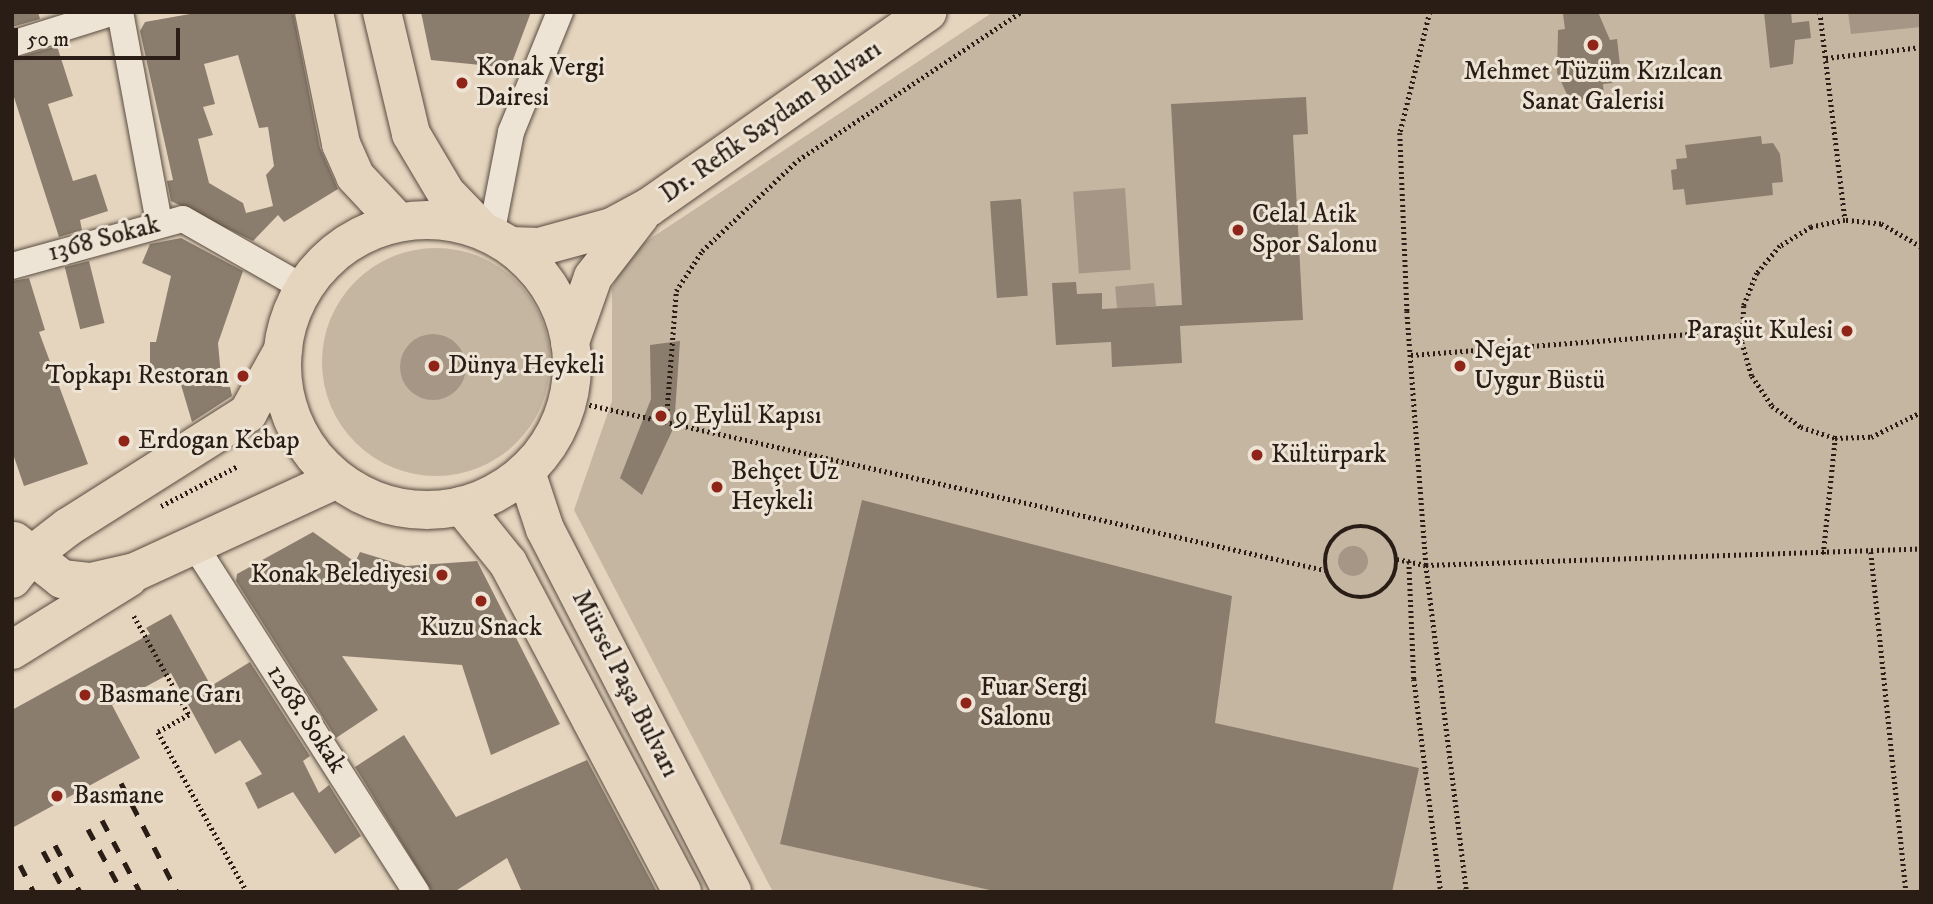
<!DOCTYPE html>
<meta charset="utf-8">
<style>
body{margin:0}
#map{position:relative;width:1933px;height:904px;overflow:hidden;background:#e5d5be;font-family:"IM FELL DW Pica",serif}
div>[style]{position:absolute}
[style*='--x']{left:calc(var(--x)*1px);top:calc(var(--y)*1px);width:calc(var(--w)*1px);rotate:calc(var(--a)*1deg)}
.green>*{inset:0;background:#c5b6a1}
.round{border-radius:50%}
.water>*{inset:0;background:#a59685;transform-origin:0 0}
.building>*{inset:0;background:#8b7d6d;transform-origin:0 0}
.path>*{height:4.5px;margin-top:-2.25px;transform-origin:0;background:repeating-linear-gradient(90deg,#291d16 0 2px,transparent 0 5.5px)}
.path>.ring{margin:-2.25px;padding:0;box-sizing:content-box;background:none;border:4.5px solid #291d16;border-radius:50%}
.roads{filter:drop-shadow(0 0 2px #584b40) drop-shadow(0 0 2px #584b40)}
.minor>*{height:26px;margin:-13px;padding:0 13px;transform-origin:13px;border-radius:13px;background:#eee4d5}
.primary>*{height:38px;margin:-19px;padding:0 19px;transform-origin:19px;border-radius:19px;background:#e5d5be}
.primary>.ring{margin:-19px;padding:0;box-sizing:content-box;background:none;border:38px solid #e5d5be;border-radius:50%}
.rail>*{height:5px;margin-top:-2.5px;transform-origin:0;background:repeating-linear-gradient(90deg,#291d16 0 12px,transparent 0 24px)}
.dots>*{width:19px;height:19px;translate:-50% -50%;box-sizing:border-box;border:4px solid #eee4d5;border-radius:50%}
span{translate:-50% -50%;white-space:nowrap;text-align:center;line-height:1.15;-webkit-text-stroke:6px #eee4d5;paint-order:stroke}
.poi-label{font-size:26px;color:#291d16}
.left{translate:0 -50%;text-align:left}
.right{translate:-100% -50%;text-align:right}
.street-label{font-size:26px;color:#291d16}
.frame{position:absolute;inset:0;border:14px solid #291d16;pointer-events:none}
.scale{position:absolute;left:14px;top:28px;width:166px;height:32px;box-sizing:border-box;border:4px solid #291d16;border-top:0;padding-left:9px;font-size:21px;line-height:24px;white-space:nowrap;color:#291d16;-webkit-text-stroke:5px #eee4d5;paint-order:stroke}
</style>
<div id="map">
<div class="green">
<i style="clip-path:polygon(993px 12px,1921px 12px,1921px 892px,773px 892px,574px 510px,612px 401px,612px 289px,627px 254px)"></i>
<i class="round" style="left:322px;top:248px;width:228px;height:228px"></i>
</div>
<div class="water">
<i style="clip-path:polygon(1848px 12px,1921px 12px,1921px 27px,1851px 34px)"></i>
<i style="left:1125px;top:188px;width:82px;height:52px;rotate:86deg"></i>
<i style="left:1154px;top:283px;width:23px;height:39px;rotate:85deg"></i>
<i class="round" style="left:400px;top:334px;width:66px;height:66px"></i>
<i class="round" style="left:1338px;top:546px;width:30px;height:30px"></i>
</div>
<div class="building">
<i style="clip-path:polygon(12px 12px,38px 12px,40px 19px,12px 27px)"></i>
<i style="clip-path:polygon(evenodd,201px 12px,293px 12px,320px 148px,338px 189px,284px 222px,278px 215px,253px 241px,171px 201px,167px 181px,173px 180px,140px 31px,145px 22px,201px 12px,238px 55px,259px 128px,268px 127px,274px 166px,266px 175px,273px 206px,246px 213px,243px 203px,209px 183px,198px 139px,213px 135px,203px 107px,215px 104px,204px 64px,238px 55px)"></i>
<i style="clip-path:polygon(421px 12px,531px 12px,510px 68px,431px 60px)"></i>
<i style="clip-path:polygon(1598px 12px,1610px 40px,1617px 39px,1620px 65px,1611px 66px,1613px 83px,1603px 84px,1604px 97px,1570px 101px,1557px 73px,1558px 30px,1565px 29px,1563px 14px)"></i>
<i style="clip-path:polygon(1764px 12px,1791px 12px,1792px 23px,1809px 21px,1811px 38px,1795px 40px,1793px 64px,1770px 68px)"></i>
<i style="clip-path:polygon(57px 46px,73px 96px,48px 104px,73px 181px,96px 174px,108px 211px,80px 220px,82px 230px,59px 237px,12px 91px,12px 59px)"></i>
<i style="clip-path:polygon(1306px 97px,1308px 134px,1293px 135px,1303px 320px,1180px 326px,1182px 363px,1112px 367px,1111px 342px,1056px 345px,1052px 283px,1076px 282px,1077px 294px,1102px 293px,1102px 309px,1182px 305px,1171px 104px)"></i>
<i style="clip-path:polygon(1761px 136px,1762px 144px,1773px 143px,1780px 154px,1783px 182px,1772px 183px,1773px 195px,1686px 205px,1684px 189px,1673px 190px,1671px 170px,1677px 169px,1676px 159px,1687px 158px,1685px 145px)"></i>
<i style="left:1021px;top:199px;width:97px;height:31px;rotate:86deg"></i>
<i style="clip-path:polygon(181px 238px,243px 271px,218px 343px,222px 387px,230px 387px,232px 396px,192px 422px,179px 378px,150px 377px,150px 342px,156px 342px,171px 276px,142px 263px,150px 244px)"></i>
<i style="left:89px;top:261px;width:64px;height:25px;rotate:76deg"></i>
<i style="clip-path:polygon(29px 278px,45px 330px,39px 332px,88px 464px,24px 486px,12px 451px,12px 281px)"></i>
<i style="clip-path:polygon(680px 341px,674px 427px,642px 495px,620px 478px,651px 399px,650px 345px)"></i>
<i style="clip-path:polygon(862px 500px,1232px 596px,1215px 723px,1419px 768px,1392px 892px,999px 892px,780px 844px)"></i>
<i style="clip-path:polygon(313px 532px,355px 562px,360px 552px,406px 566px,477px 561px,560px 724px,491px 755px,462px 665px,342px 656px,378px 710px,336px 738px,236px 581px,237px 574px)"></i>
<i style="clip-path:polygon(171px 614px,211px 686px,250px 662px,310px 756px,303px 761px,319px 793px,329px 785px,361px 836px,335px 854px,293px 792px,258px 809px,245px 783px,262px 774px,240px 740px,215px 754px,171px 673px,112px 705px,140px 758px,12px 828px,12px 710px,150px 634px,146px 628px)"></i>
<i style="clip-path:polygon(404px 735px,456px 817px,587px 760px,657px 892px,522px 892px,507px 858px,454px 892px,432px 892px,355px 767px)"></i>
</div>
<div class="path">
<i style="--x:1430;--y:12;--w:125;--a:103.9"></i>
<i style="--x:1400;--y:133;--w:178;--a:87.7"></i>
<i style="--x:1407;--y:311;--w:255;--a:85.7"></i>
<i style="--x:1426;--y:565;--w:330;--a:82.9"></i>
<i style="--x:1820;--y:12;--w:209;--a:83.1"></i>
<i style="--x:1826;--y:58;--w:96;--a:-6.6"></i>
<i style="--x:1921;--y:247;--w:46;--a:-150.1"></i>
<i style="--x:1881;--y:224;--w:36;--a:-174"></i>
<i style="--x:1845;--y:220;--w:35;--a:168"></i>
<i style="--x:1811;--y:227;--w:36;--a:148"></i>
<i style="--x:1780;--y:246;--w:35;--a:130"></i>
<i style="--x:1757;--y:273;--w:35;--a:112"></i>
<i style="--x:1744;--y:306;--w:36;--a:93"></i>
<i style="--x:1742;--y:342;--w:35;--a:74"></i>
<i style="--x:1752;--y:376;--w:36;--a:56"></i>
<i style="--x:1772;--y:406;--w:36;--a:36"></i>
<i style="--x:1801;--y:427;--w:36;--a:18"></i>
<i style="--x:1835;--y:438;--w:36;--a:-2"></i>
<i style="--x:1871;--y:437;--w:56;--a:-26.6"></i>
<i style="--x:1411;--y:355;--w:333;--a:-4.3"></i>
<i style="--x:568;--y:400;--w:776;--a:12.66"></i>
<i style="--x:666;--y:422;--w:131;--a:-85.6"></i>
<i style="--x:676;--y:291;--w:48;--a:-57"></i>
<i style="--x:702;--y:251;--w:132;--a:-43.5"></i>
<i style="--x:798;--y:160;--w:268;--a:-33.6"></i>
<i style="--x:161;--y:506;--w:87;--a:-27.5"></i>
<i class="ring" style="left:1325px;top:526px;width:67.5px;height:67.5px"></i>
<i style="--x:1871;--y:552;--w:342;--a:84.1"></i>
<i style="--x:1823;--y:554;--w:117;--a:-84.1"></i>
<i style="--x:1397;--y:559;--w:30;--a:12"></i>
<i style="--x:1426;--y:565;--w:495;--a:-1.9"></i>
<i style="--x:1409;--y:561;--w:118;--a:87.6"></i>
<i style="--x:1414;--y:679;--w:215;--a:82.8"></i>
<i style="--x:134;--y:616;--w:113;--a:60.9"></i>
<i style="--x:189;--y:715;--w:35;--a:151"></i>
<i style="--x:158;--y:732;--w:183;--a:60.9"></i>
</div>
<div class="roads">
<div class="minor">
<i style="--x:120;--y:12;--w:214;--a:79.5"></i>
<i style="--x:12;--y:44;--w:107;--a:-17.4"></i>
<i style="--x:491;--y:235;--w:105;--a:-79"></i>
<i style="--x:511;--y:132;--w:130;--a:-67.8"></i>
<i style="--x:12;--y:266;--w:177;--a:-15.4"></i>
<i style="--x:183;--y:219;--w:139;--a:29.7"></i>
<i style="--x:195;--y:546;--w:411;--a:57.4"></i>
</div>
<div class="primary">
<i style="--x:314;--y:12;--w:135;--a:78.4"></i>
<i style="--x:341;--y:144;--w:35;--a:66"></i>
<i style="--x:355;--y:176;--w:63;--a:46.9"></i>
<i style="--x:382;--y:12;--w:125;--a:76.6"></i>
<i style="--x:411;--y:134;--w:69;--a:59.3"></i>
<i style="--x:446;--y:193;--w:49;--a:45.8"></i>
<i class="ring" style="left:282px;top:220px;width:252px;height:252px"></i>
<i style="--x:511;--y:246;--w:28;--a:2"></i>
<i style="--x:539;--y:247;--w:76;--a:-15.3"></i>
<i style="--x:612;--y:227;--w:42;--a:-28.4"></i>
<i style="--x:649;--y:207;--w:340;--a:-35"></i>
<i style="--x:570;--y:342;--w:69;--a:-70.5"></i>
<i style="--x:593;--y:277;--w:77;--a:-52.4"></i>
<i style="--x:526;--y:472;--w:60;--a:71.6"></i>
<i style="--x:545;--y:529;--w:408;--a:62.7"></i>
<i style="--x:462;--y:506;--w:73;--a:51.1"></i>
<i style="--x:508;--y:563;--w:372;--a:62.1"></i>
<i style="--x:14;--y:541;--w:61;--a:38.4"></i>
<i style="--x:62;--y:579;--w:29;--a:6"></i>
<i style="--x:91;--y:582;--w:45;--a:-12.8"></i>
<i style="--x:135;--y:572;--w:222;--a:-24.7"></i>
<i style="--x:12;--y:579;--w:28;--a:-52"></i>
<i style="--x:29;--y:557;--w:49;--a:-37.6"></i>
<i style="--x:68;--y:527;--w:213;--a:-32.3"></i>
<i style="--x:248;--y:413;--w:72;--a:-60.9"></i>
<i style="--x:12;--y:650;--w:137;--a:-31.8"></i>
</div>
</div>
<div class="rail">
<i style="--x:121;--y:783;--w:123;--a:62.8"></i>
<i style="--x:102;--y:820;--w:81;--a:62.2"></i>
<i style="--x:88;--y:829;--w:72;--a:61.6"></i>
<i style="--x:55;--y:845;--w:53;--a:62"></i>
<i style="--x:43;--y:851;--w:47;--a:61.8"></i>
<i style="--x:20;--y:865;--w:30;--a:63"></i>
</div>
<div class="dots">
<i style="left:1593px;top:45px;background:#8f2418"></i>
<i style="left:462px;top:83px;background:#8f2418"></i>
<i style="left:1238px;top:230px;background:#8f2418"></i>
<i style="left:1847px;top:331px;background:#8f2418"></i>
<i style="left:434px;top:366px;background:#8f2418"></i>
<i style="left:1460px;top:366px;background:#8f2418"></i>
<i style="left:243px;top:376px;background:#8f2418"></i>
<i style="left:661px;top:416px;background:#8f2418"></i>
<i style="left:124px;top:441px;background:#8f2418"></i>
<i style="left:1257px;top:455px;background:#8f2418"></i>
<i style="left:717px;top:487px;background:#8f2418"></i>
<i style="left:442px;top:575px;background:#8f2418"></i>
<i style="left:481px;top:601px;background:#8f2418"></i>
<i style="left:85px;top:695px;background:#8f2418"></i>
<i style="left:966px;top:703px;background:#8f2418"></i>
<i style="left:57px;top:796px;background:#8f2418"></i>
</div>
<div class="poi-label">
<span class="left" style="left:476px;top:83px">Konak Vergi<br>Dairesi</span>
<span style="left:1593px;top:87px">Mehmet Tüzüm Kızılcan<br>Sanat Galerisi</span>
<span class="left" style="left:1252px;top:230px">Celal Atik<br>Spor Salonu</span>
<span class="right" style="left:1833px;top:331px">Paraşüt Kulesi</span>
<span class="left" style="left:1474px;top:366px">Nejat<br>Uygur Büstü</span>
<span class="left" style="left:448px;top:366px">Dünya Heykeli</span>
<span class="right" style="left:229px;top:376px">Topkapı Restoran</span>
<span class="left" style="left:675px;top:416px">9 Eylül Kapısı</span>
<span class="left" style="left:138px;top:441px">Erdogan Kebap</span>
<span class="left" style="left:1271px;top:455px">Kültürpark</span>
<span class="left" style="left:731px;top:487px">Behçet Uz<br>Heykeli</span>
<span class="right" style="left:428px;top:575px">Konak Belediyesi</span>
<span style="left:481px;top:628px">Kuzu Snack</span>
<span class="left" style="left:980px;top:703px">Fuar Sergi<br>Salonu</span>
<span class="left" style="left:99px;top:695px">Basmane Garı</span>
<span class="left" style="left:73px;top:796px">Basmane</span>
</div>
<div class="street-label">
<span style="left:771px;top:122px;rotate:-35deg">Dr. Refik Saydam Bulvarı</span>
<span style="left:104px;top:239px;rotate:-15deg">1368 Sokak</span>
<span style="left:625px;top:684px;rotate:63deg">Mürsel Paşa Bulvarı</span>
<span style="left:306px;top:719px;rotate:57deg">1268. Sokak</span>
</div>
<div class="frame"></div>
<div class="scale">50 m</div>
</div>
